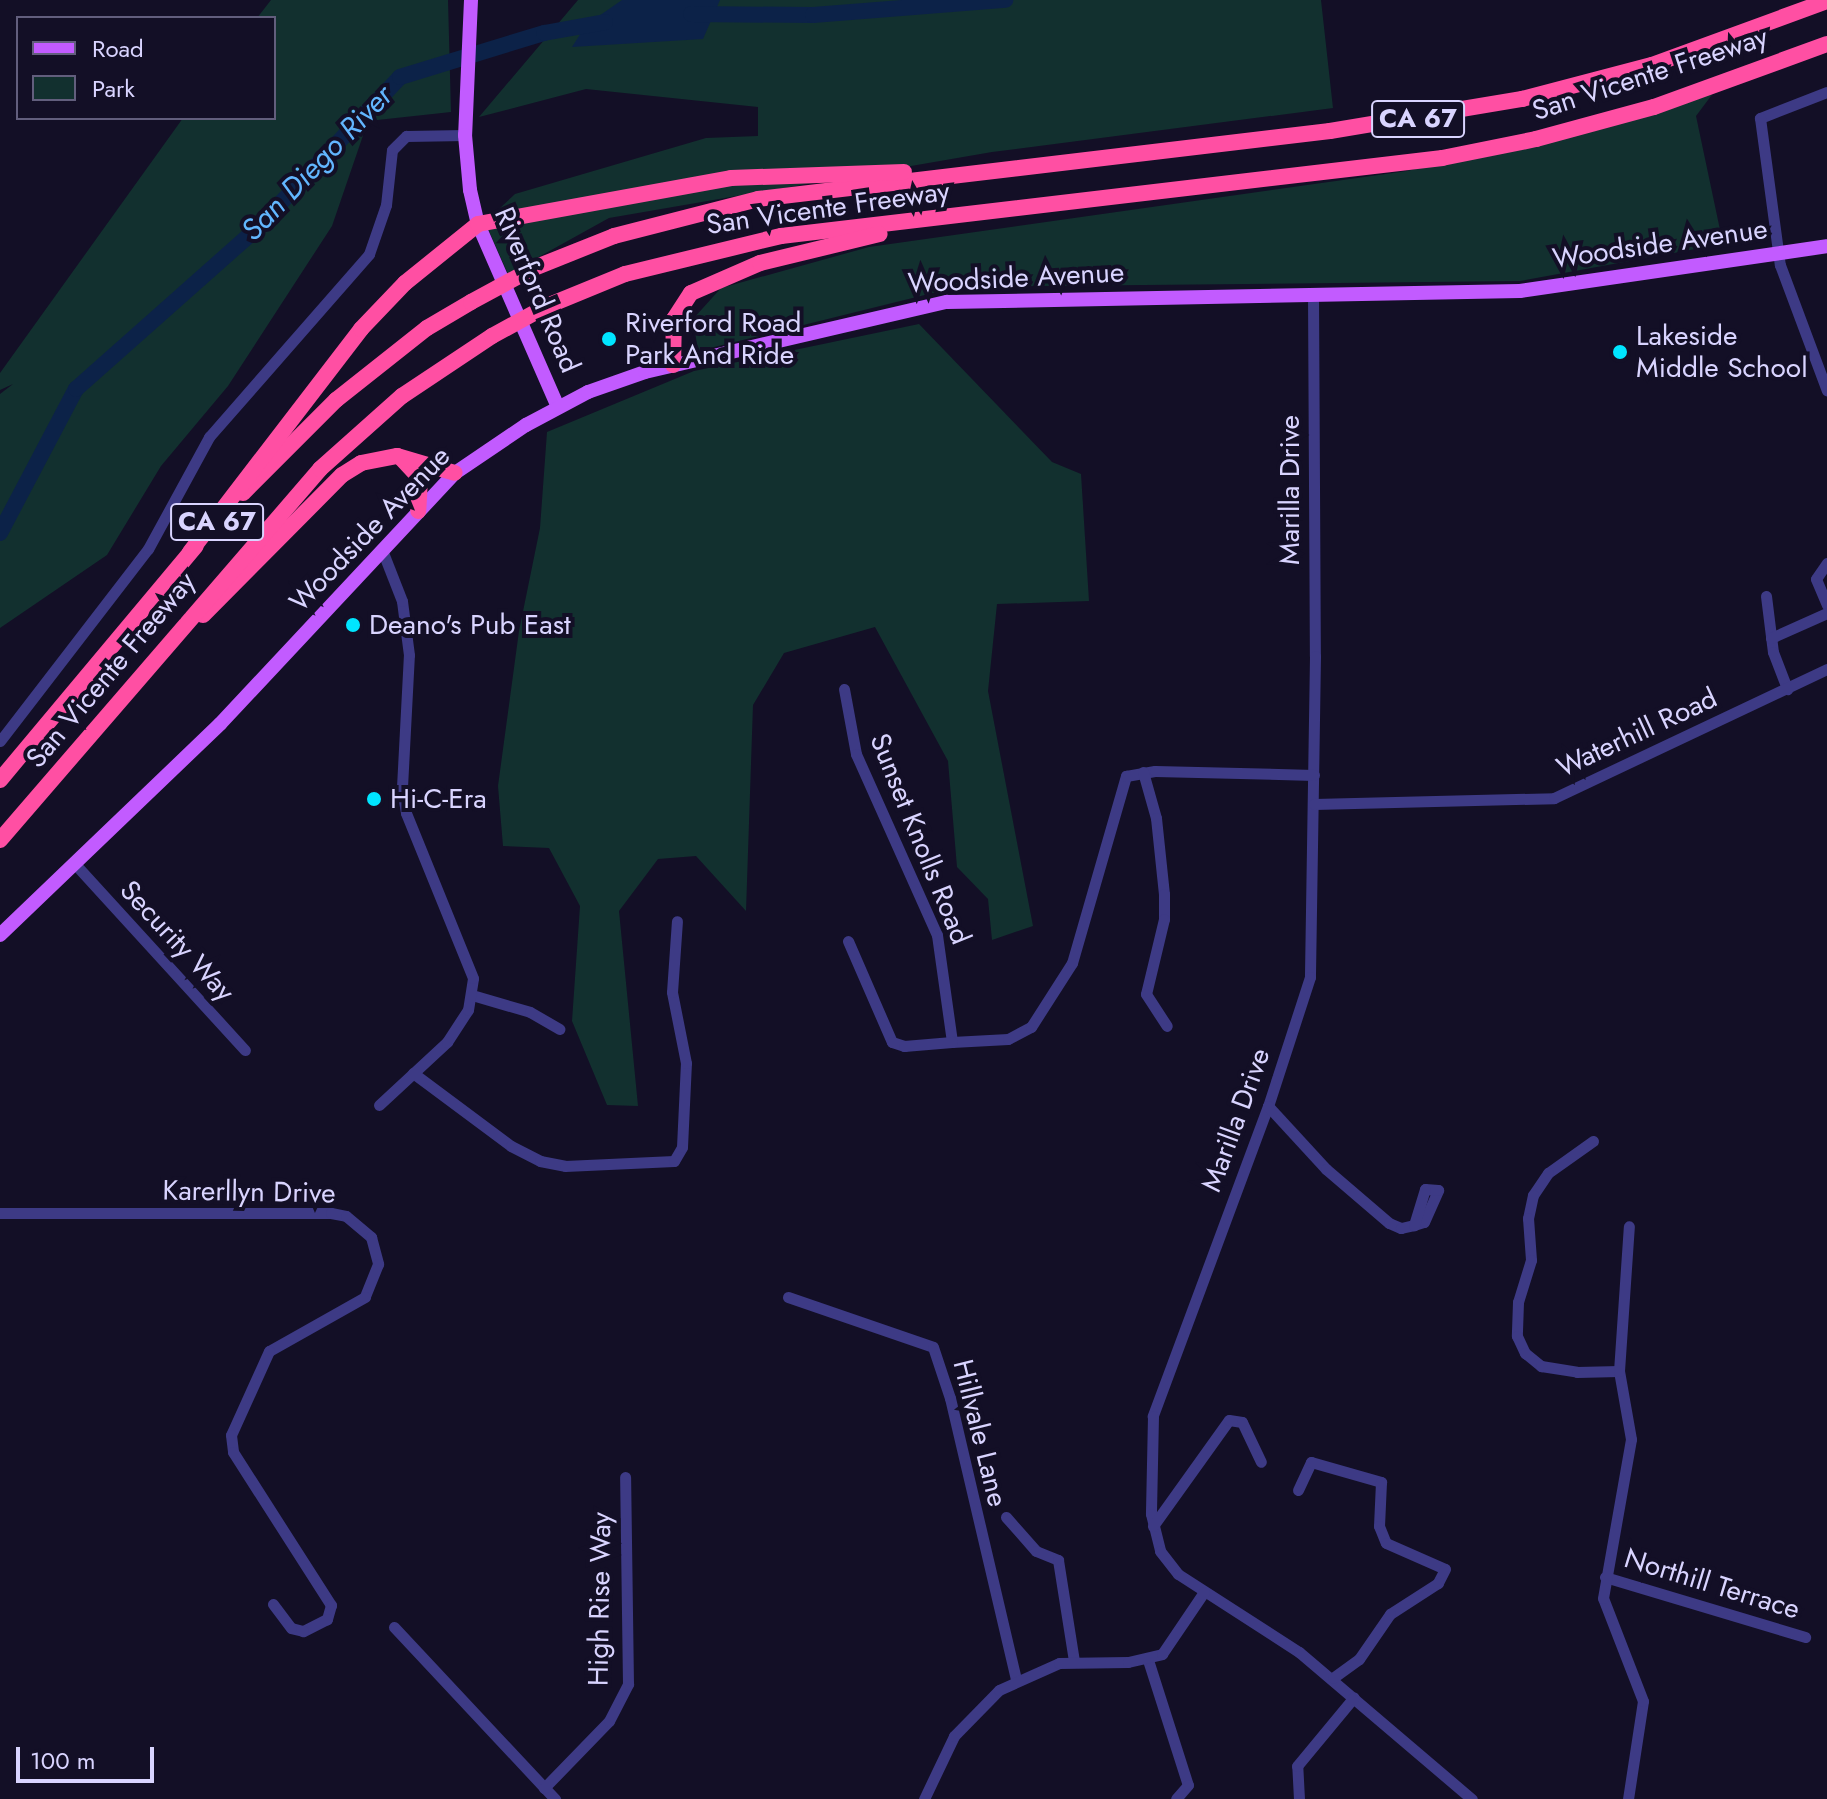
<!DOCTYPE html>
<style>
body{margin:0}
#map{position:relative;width:1827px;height:1799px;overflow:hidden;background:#130f26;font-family:Jost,sans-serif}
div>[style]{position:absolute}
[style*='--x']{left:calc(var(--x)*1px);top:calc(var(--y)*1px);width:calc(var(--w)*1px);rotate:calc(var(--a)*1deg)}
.green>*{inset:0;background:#12302f}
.water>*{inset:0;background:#0c2248}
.river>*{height:16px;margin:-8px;padding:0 8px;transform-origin:8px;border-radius:8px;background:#0c2248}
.minor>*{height:11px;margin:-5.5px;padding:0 5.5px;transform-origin:5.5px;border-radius:5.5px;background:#3d3a85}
.major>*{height:14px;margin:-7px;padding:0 7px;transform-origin:7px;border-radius:7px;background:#c25bff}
.highway>*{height:16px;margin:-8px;padding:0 8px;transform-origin:8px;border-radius:8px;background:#ff4fa3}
.highway-bridge>*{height:16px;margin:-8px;padding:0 8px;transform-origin:8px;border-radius:8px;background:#ff4fa3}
.dots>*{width:22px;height:22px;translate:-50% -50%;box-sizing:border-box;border:4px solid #130f26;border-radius:50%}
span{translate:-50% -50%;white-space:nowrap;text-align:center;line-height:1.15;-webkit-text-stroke:8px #130f26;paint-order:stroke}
.shield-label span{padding:2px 6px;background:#130f26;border:2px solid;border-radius:6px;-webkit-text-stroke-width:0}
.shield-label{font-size:26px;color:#d9d4ff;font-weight:700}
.street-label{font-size:28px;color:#d9d4ff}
.poi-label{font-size:28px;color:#d9d4ff}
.left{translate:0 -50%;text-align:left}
.water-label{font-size:30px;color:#62b6ff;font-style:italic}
.legend{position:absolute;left:16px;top:16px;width:260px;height:104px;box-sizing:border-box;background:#130f26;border:2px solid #625e7d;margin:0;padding:10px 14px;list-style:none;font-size:24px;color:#d9d4ff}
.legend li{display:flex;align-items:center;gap:16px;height:40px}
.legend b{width:40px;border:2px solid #625e7d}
.scale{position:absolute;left:16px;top:1747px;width:138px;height:36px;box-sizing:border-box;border:4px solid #d9d4ff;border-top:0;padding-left:10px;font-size:24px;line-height:28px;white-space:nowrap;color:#d9d4ff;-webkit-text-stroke:6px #130f26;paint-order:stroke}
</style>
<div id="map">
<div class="green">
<i style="clip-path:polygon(271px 0,448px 0,451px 112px,368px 121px,332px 226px,228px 386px,161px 466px,107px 555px,0 628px,0 394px,13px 384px,0 390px,0 373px,183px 118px,274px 118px,274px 18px,257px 18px)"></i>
<i style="clip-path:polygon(578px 0,1321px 0,1333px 108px,992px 152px,609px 218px,508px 274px,485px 222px,515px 194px,706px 138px,758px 136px,758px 107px,586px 89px,479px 117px)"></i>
<i style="clip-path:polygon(1714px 92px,1696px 116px,1723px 244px,1520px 281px,957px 287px,698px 351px,693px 319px,721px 288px,869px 247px,1407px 171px,1563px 136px)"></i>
<i style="clip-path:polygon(919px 324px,1052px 462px,1081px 474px,1089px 601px,997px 604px,988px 691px,1033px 926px,992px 940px,988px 899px,957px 867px,948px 761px,875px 627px,784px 653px,753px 705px,746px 911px,696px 856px,658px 859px,619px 911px,638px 1106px,607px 1105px,572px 1021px,580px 906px,549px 848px,503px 846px,498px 786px,519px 631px,540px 528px,547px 432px,694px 371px)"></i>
</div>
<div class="water">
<i style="clip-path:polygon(622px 0,720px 0,703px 39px,572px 47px,586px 25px)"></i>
</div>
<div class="river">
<i style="--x:691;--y:14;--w:122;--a:0.5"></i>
<i style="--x:813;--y:15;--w:193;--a:-4.5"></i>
<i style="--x:0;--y:533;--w:163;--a:-62.2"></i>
<i style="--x:76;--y:389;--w:238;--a:-41.6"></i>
<i style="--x:254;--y:231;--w:212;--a:-46.5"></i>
<i style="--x:400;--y:77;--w:151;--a:-17"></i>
<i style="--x:544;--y:33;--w:62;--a:-10.2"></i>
</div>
<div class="minor">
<i style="--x:1827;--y:92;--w:72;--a:158.8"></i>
<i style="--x:1760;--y:118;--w:148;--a:82.3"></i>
<i style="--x:1780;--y:265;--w:134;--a:69.5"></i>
<i style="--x:1313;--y:294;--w:362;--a:89.7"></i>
<i style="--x:1315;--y:656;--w:321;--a:90.9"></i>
<i style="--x:1310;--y:977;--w:136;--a:108"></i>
<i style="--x:1268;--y:1106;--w:331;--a:110.4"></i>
<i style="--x:1153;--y:1416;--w:98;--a:91.2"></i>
<i style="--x:1151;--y:1514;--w:38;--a:76"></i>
<i style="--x:1160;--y:1551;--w:29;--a:52"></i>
<i style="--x:1178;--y:1574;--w:144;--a:32.8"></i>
<i style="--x:1299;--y:1652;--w:227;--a:40.4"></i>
<i style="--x:1827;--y:563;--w:19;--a:125"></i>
<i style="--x:1816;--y:579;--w:28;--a:67"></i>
<i style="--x:1766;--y:596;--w:56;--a:82.9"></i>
<i style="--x:1773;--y:652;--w:40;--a:69"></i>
<i style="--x:1771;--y:638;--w:61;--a:-24.1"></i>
<i style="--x:844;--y:689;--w:66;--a:79.5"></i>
<i style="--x:856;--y:754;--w:198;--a:65.9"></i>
<i style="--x:937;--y:935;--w:108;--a:82"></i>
<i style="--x:952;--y:1042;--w:56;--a:-3.1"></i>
<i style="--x:1008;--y:1039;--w:26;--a:-28"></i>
<i style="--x:1031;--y:1027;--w:76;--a:-57.4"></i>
<i style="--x:1072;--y:963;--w:195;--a:-73.9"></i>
<i style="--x:1126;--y:776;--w:29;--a:-10"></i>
<i style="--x:1155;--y:771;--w:159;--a:1.4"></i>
<i style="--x:0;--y:741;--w:242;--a:-52.4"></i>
<i style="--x:148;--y:549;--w:128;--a:-61.4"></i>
<i style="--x:209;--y:437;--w:243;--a:-48.8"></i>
<i style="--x:369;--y:254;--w:52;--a:-70.9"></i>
<i style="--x:386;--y:205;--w:55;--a:-83.8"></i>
<i style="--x:392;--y:150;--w:20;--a:-45"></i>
<i style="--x:406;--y:136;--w:59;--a:-1"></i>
<i style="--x:1143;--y:772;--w:48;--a:74.2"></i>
<i style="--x:1156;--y:818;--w:76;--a:84"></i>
<i style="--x:1164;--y:894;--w:25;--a:90"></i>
<i style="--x:1164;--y:919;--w:77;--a:103.5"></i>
<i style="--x:1146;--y:994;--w:38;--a:57"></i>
<i style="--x:1314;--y:804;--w:240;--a:-1.4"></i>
<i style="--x:1554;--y:798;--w:302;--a:-25.3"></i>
<i style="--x:75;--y:864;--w:252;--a:47.6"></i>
<i style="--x:848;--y:941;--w:110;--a:66.5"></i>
<i style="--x:892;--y:1042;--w:13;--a:18"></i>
<i style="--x:904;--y:1046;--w:48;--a:-4.8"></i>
<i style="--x:472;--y:995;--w:60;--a:16.3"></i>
<i style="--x:530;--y:1012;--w:34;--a:30"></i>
<i style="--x:413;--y:1073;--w:122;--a:36.7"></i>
<i style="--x:511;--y:1146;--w:33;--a:27"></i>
<i style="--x:540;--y:1161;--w:25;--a:11"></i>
<i style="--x:565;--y:1166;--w:109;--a:-2.6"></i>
<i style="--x:674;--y:1161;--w:16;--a:-60"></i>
<i style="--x:682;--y:1147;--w:84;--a:-87.3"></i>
<i style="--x:686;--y:1063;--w:72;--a:-101.2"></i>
<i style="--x:672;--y:992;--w:71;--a:-86"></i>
<i style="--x:379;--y:1105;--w:93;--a:-42.8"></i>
<i style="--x:447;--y:1042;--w:38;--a:-57"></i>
<i style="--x:468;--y:1010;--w:32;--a:-81"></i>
<i style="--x:473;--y:978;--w:178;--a:-112.1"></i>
<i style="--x:406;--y:813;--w:26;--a:-99"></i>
<i style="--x:402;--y:787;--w:132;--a:-87"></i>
<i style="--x:409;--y:655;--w:54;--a:-97.4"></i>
<i style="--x:402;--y:601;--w:55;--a:-111.4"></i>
<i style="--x:1268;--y:1106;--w:86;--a:47.4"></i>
<i style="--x:1326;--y:1169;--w:83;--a:40.6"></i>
<i style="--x:1389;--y:1223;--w:13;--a:23"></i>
<i style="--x:1401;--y:1228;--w:13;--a:-13"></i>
<i style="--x:1414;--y:1225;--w:10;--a:-17"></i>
<i style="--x:1424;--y:1222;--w:35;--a:-66"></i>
<i style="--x:1438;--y:1190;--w:13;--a:-176"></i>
<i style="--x:1425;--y:1189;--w:38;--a:107"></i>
<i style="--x:1593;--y:1141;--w:55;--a:144.6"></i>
<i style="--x:1548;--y:1173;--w:27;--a:124"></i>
<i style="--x:1533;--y:1195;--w:24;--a:102"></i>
<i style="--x:1528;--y:1218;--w:42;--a:85.9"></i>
<i style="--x:1531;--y:1260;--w:44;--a:107.2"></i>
<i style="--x:1518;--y:1302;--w:34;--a:92"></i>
<i style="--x:1517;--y:1336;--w:19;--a:65"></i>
<i style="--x:1525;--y:1353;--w:21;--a:39"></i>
<i style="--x:1541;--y:1366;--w:36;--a:9"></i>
<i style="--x:1577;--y:1372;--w:42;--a:-1.4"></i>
<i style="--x:0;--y:1213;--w:331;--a:0"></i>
<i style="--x:331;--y:1213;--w:15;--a:11"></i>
<i style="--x:346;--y:1216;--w:33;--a:40"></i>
<i style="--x:371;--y:1237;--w:28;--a:75"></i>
<i style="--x:378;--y:1264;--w:35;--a:112"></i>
<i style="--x:365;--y:1297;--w:110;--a:150.6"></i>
<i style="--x:269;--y:1351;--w:92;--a:114.3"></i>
<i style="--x:231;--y:1435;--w:17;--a:83"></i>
<i style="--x:233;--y:1452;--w:182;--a:57.4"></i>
<i style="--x:331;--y:1605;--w:15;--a:106"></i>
<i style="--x:327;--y:1619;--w:27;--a:153"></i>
<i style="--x:303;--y:1631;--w:12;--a:-166"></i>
<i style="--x:291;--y:1628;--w:30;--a:-127"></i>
<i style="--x:788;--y:1297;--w:153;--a:19"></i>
<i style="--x:933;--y:1347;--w:54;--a:71.6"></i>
<i style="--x:950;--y:1398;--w:290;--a:76.8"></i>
<i style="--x:1298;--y:1490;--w:31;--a:-65"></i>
<i style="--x:1311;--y:1462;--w:73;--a:15.9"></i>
<i style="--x:1381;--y:1482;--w:44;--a:92.6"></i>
<i style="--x:1379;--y:1526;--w:18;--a:68"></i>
<i style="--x:1386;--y:1543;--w:64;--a:23.8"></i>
<i style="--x:1445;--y:1569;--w:16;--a:117"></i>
<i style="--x:1438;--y:1583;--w:57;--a:147.1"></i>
<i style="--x:1390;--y:1614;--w:55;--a:124.6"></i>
<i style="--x:1359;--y:1659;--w:32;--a:144"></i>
<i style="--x:1006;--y:1517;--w:45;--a:48.6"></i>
<i style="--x:1036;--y:1551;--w:24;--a:22"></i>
<i style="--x:1058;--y:1560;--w:102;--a:81"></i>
<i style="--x:1153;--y:1526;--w:130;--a:-54.4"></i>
<i style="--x:1229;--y:1420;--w:13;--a:9"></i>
<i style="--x:1242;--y:1422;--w:44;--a:64.6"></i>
<i style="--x:1605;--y:1577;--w:209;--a:16.7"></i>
<i style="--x:394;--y:1627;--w:236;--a:46.9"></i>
<i style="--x:1148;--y:1660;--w:131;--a:72.3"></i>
<i style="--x:1188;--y:1785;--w:18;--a:131"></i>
<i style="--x:544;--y:1788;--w:93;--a:-45.9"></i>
<i style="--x:609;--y:1721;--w:42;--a:-62.8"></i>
<i style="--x:628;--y:1684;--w:207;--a:-90.8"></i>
<i style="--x:924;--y:1799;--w:70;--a:-64.5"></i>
<i style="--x:954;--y:1736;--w:64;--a:-45.6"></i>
<i style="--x:999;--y:1690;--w:66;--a:-24.2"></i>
<i style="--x:1059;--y:1663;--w:69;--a:-0.8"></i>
<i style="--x:1128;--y:1662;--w:35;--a:-13"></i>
<i style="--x:1162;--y:1654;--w:75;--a:-55.9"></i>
<i style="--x:1299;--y:1799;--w:33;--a:-93"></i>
<i style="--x:1297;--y:1766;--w:89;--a:-50.4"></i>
<i style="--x:1628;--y:1799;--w:99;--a:-81.3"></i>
<i style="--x:1643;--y:1701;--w:110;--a:-111.2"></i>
<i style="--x:1603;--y:1598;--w:161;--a:-80"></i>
<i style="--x:1631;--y:1439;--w:69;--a:-100"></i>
<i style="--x:1619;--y:1371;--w:145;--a:-86.1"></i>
</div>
<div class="major">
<i style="--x:471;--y:0;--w:135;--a:92.5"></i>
<i style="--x:465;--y:135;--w:55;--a:84.8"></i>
<i style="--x:470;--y:190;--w:35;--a:77"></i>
<i style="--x:478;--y:224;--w:200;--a:66.4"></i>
<i style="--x:0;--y:935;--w:305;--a:-43.8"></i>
<i style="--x:220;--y:724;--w:344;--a:-46.9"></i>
<i style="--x:455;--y:473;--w:86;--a:-34.1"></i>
<i style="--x:526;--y:425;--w:70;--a:-28"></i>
<i style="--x:588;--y:392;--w:60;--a:-19.3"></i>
<i style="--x:645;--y:372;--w:310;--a:-13.1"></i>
<i style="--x:947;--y:302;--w:573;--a:-1.1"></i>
<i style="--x:1520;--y:291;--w:310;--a:-8.3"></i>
</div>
<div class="highway">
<i style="--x:534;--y:268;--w:86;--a:-21.8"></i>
<i style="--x:614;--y:236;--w:149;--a:-14.4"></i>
<i style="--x:758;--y:199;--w:576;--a:-6.78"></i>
<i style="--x:1330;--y:131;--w:195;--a:-9.5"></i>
<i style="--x:1522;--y:99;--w:134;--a:-14.7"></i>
<i style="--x:1652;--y:65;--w:186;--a:-20.1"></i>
<i style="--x:547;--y:306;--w:84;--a:-22.3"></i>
<i style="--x:625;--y:274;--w:161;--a:-13.7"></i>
<i style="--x:781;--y:236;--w:666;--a:-6.73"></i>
<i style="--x:1442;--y:158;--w:96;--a:-11.4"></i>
<i style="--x:1536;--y:139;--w:122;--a:-15.2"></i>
<i style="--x:1654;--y:107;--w:184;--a:-20"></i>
<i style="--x:673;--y:365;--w:46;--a:-88.8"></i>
<i style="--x:674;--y:319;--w:31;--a:-57"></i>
<i style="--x:691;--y:293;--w:75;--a:-23.5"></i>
<i style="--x:760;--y:263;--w:123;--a:-13.6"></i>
<i style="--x:402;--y:459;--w:26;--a:47"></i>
<i style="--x:420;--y:478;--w:33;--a:93"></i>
<i style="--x:243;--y:493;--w:132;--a:-45"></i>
<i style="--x:336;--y:400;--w:116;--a:-38.4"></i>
<i style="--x:427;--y:328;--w:51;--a:-30.6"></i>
<i style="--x:190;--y:552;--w:281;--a:-52.5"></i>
<i style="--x:361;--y:329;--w:64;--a:-46.3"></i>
<i style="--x:405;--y:283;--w:94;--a:-38.9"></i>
<i style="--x:478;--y:224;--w:257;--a:-10.3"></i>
<i style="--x:731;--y:178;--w:173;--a:-2"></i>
<i style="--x:203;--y:615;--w:197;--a:-45.2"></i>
<i style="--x:342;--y:475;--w:22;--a:-32"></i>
<i style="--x:361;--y:463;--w:37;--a:-11"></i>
<i style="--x:397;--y:456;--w:60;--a:16.3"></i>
<i style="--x:0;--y:780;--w:305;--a:-50.1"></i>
<i style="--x:0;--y:840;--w:490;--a:-49.2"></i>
<i style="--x:320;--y:469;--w:110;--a:-41.7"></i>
<i style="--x:402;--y:396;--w:108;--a:-33.7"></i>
</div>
<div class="highway-bridge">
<i style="--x:471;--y:302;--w:72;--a:-28.4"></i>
<i style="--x:492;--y:336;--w:63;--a:-28.6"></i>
</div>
<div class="dots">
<i style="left:609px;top:339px;background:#00e5ff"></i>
<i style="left:1620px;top:352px;background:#00e5ff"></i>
<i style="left:353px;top:625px;background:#00e5ff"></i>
<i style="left:374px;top:799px;background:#00e5ff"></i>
</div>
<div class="shield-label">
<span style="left:1418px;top:119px">CA 67</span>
<span style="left:217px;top:522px">CA 67</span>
</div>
<div class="street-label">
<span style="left:1650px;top:74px;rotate:-18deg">San Vicente Freeway</span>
<span style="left:828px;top:208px;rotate:-8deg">San Vicente Freeway</span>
<span style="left:1660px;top:244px;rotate:-8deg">Woodside Avenue</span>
<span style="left:1016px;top:278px;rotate:-3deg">Woodside Avenue</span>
<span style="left:537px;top:290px;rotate:67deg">Riverford Road</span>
<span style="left:1290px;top:490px;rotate:-90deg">Marilla Drive</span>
<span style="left:370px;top:529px;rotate:-46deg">Woodside Avenue</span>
<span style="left:111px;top:670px;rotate:-50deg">San Vicente Freeway</span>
<span style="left:1637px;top:733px;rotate:-25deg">Waterhill Road</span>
<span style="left:920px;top:839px;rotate:68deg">Sunset Knolls Road</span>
<span style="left:177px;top:941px;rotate:47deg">Security Way</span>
<span style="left:1236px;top:1120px;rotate:-70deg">Marilla Drive</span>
<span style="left:249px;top:1192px;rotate:1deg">Karerllyn Drive</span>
<span style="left:980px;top:1433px;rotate:76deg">Hillvale Lane</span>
<span style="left:1712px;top:1584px;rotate:17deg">Northill Terrace</span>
<span style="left:600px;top:1599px;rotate:-89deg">High Rise Way</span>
</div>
<div class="poi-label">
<span class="left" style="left:625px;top:339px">Riverford Road<br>Park And Ride</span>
<span class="left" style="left:1636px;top:352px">Lakeside<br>Middle School</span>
<span class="left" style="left:369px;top:625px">Deano's Pub East</span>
<span class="left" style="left:390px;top:799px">Hi-C-Era</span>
</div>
<div class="water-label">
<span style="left:317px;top:163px;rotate:-46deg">San Diego River</span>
</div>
<ul class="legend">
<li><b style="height:10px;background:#c25bff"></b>Road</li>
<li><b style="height:22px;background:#12302f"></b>Park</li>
</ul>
<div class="scale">100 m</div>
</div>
